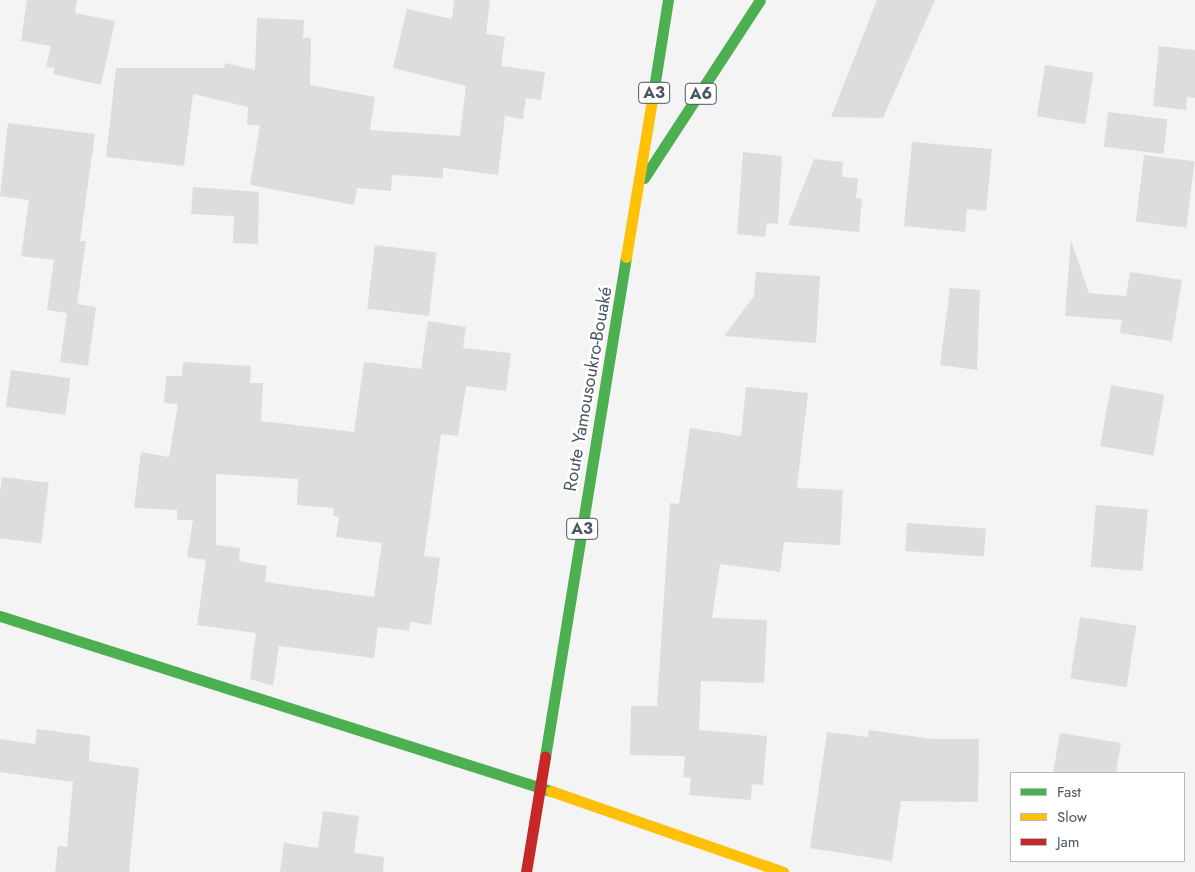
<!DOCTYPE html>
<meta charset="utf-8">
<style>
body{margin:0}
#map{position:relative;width:1195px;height:872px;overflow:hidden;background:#f4f4f4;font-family:Jost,sans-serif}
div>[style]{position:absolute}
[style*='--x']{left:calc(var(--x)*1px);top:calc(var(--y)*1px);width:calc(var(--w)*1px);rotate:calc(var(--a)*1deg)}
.building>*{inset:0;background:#ddddde;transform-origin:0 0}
.fast>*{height:11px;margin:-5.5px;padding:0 5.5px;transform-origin:5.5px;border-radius:5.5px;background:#4caf50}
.slow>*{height:11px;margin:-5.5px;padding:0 5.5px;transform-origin:5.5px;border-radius:5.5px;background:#ffc107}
.jam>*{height:11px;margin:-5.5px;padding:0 5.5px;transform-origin:5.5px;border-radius:5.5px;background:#c62828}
span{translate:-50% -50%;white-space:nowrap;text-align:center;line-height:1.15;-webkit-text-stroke:5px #fff;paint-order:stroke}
.shield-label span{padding:1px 4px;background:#fff;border:1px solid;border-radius:4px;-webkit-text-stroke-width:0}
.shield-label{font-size:16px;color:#4a5661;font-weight:700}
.street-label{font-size:18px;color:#4a5661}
.legend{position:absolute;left:1010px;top:772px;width:175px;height:90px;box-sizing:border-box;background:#fff;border:1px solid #b7bbc0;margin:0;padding:6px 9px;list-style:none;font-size:15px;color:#4a5661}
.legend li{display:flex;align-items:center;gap:10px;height:25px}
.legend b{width:25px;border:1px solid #b7bbc0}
</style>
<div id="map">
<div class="building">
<i style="clip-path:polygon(27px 0,77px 0,75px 13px,115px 21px,101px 85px,53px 74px,55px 68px,46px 67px,51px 46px,21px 41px)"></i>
<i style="clip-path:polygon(454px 0,490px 0,486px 34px,505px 37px,501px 66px,545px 72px,541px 100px,526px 98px,523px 119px,505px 116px,498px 175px,443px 168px,443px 178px,392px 175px,391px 191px,357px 188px,354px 205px,250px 185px,260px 125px,247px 125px,248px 107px,193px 94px,184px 166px,106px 157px,116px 68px,224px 68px,225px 63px,255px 70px,257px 18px,304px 20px,303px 38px,311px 38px,310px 85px,375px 97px,370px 130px,460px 136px,466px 86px,393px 68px,407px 9px,452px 19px)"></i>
<i style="clip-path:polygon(877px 0,935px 0,883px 118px,831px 117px)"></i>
<i style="clip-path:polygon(1159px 46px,1195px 50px,1195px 98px,1187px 97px,1186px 110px,1153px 106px)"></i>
<i style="left:1045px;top:65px;width:49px;height:52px;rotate:9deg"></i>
<i style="left:1108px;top:112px;width:60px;height:35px;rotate:7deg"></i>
<i style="clip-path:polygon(8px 123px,95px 134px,80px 241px,86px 241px,77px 304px,96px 307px,88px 366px,60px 362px,67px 313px,47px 310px,54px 260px,21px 256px,29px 200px,0 196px)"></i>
<i style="clip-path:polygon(912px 142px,992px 149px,986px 211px,967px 209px,965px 232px,904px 226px)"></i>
<i style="clip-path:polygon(743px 152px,782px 156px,778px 224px,767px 223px,765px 237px,737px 234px)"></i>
<i style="left:1144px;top:155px;width:51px;height:67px;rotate:7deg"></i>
<i style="clip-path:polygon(814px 159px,843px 162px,842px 177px,858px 178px,856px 198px,862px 199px,859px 232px,788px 225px)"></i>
<i style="clip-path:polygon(193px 187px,259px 192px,258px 244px,233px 243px,234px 216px,191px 214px)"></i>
<i style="clip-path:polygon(1071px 240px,1089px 293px,1126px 296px,1130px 272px,1182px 280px,1172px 341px,1120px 333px,1122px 320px,1065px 316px)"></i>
<i style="left:375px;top:245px;width:62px;height:64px;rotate:7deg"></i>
<i style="clip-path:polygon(756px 272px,820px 276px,816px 343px,724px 336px,754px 296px)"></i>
<i style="clip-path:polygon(950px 288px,980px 290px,977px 370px,940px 365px)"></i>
<i style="clip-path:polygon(evenodd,428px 321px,466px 327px,463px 348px,511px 353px,506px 391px,466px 386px,458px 436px,441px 434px,424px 556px,440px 558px,431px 625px,410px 622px,409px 631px,378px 627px,374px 658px,279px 646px,273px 686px,250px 679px,256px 633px,197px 625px,206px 560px,187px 557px,193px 520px,177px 520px,177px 510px,134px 508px,141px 452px,169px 457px,178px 404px,164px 403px,166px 376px,182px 376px,183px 362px,251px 366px,250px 383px,263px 383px,261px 421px,354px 432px,364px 362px,421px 369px,428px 321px,216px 474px,298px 479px,297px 505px,334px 508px,333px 516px,339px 517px,336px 537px,382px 543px,374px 597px,265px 582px,267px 566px,239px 561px,240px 548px,216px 545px,216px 474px)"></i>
<i style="left:11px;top:370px;width:60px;height:37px;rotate:8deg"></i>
<i style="left:1111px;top:385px;width:54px;height:62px;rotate:10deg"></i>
<i style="clip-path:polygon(746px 387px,808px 393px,797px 488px,843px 490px,840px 545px,784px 542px,780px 572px,720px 564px,712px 618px,767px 620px,764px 683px,701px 681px,699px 730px,767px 736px,763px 785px,752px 784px,751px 800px,689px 795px,691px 778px,683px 777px,685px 756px,630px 755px,631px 706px,657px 706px,670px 503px,679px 504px,690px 428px,741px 436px)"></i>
<i style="left:2px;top:477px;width:47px;height:61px;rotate:7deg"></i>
<i style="left:1096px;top:505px;width:52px;height:62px;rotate:5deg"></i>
<i style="left:907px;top:523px;width:79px;height:28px;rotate:4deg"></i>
<i style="left:1080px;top:617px;width:57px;height:62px;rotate:9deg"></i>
<i style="clip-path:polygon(37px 729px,90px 736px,89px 761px,139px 768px,129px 872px,55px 872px,58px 846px,67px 847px,73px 782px,0 772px,0 739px,35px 744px)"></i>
<i style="clip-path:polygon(869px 730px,931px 739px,979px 739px,978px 802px,901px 801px,892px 861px,810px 848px,827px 732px,868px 737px)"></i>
<i style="clip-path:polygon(1060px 733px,1121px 743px,1116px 773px,1053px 773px)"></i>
<i style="clip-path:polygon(323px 811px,359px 816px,354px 853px,384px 857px,383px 872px,280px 872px,284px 843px,318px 848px)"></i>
</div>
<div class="fast">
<i style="--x:654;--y:88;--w:89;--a:-81"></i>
<i style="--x:644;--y:178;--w:212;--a:-56.9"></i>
<i style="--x:0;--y:616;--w:578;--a:17.62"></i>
<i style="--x:545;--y:757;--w:507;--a:-80.8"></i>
</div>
<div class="slow">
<i style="--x:626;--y:257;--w:171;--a:-80.6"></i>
<i style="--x:551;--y:791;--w:246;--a:19.2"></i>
</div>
<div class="jam">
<i style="--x:526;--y:872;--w:117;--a:-80.6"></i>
</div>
<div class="shield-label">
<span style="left:654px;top:93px">A3</span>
<span style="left:701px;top:94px">A6</span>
<span style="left:582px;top:529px">A3</span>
</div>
<div class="street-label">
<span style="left:588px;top:389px;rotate:-80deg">Route Yamousoukro-Bouaké</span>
</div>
<ul class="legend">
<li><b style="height:6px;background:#4caf50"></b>Fast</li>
<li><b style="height:6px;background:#ffc107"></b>Slow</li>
<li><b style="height:6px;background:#c62828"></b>Jam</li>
</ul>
</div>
